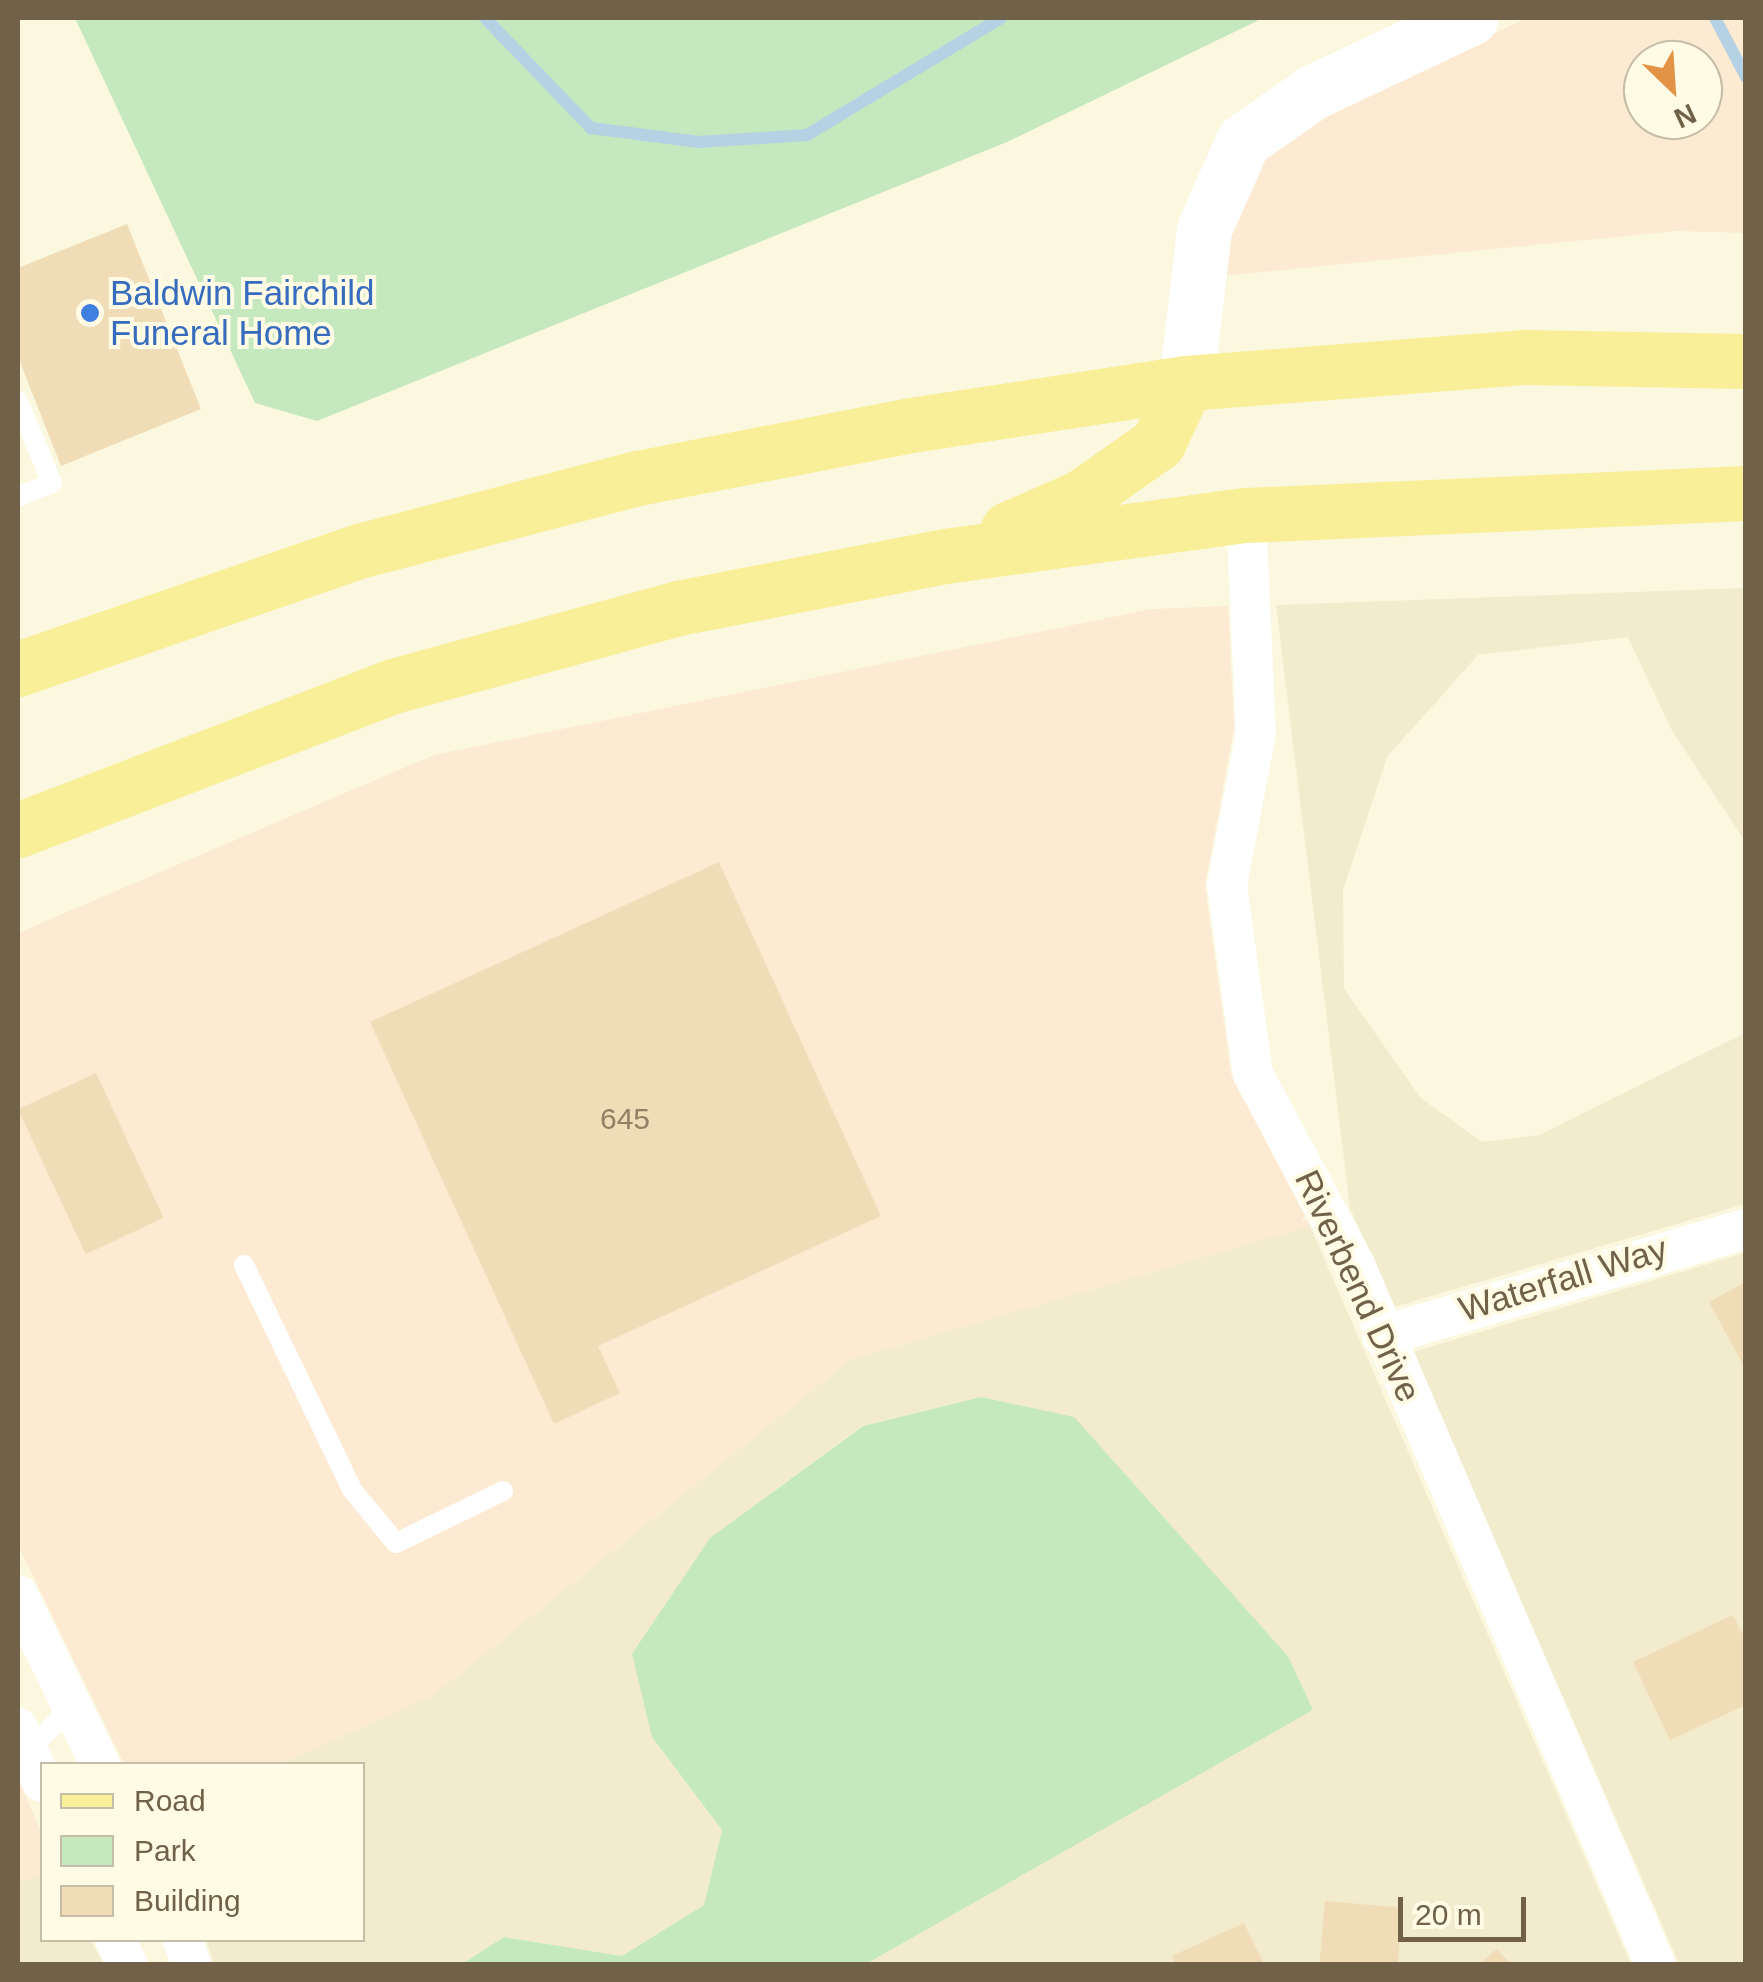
<!DOCTYPE html>
<style>
body{margin:0}
#map{position:relative;width:1763px;height:1982px;overflow:hidden;background:#fbf8df;font-family:Helvetica,sans-serif}
div>[style]{position:absolute}
[style*='--x']{left:calc(var(--x)*1px);top:calc(var(--y)*1px);width:calc(var(--w)*1px);rotate:calc(var(--a)*1deg)}
.residential>*{inset:0;background:#f3ebce}
.commercial>*{inset:0;background:#fcead3}
.green>*{inset:0;background:#c5e8bf}
.stream>*{height:12px;margin:-6px;padding:0 6px;transform-origin:6px;border-radius:6px;background:#b5d1e4}
.building>*{inset:0;background:#f0ddb8;transform-origin:0 0}
.service>*{height:20px;margin:-10px;padding:0 10px;transform-origin:10px;border-radius:10px;background:#fff}
.minor>*{height:40px;margin:-20px;padding:0 20px;transform-origin:20px;border-radius:20px;background:#fff}
.secondary>*{height:55px;margin:-27.5px;padding:0 27.5px;transform-origin:27.5px;border-radius:27.5px;background:#fff}
.primary>*{height:55px;margin:-27.5px;padding:0 27.5px;transform-origin:27.5px;border-radius:27.5px;background:#f9ef98}
.dots>*{width:28px;height:28px;translate:-50% -50%;box-sizing:border-box;border:5px solid #fffbe5;border-radius:50%}
span{translate:-50% -50%;white-space:nowrap;text-align:center;line-height:1.15;-webkit-text-stroke:8px #fffbe5;paint-order:stroke}
.number-label{font-size:30px;color:#918064}
.number-label span{-webkit-text-stroke-width:0}
.shop-label{font-size:35px;color:#366cbe}
.left{translate:0 -50%;text-align:left}
.street-label{font-size:35px;color:#716148}
.frame{position:absolute;inset:0;border:20px solid #716148;pointer-events:none}
.legend{position:absolute;left:40px;top:1762px;width:325px;height:180px;box-sizing:border-box;background:#fffbe5;border:2px solid #c6bda6;margin:0;padding:12px 18px;list-style:none;font-size:30px;color:#716148}
.legend li{display:flex;align-items:center;gap:20px;height:50px}
.legend b{width:50px;border:2px solid #c6bda6}
.north{position:absolute;left:1623px;top:40px;width:100px;height:100px;box-sizing:border-box;background:#fffbe5;border:2px solid #c6bda6;border-radius:50%;rotate:155deg;font-size:28px;font-weight:700;line-height:40px;text-align:center;color:#716148}
.north::after{content:'';display:block;margin:auto;width:35px;height:45px;background:#e39346;clip-path:polygon(50% 0,100% 100%,50% 72%,0 100%)}
.scale{position:absolute;left:1398px;top:1897px;width:128px;height:45px;box-sizing:border-box;border:5px solid #716148;border-top:0;padding-left:12px;font-size:30px;line-height:35px;white-space:nowrap;color:#716148;-webkit-text-stroke:8px #fffbe5;paint-order:stroke}
</style>
<div id="map">
<div class="residential">
<i style="clip-path:polygon(1745px 588px,1745px 841px,1671px 729px,1628px 637px,1478px 655px,1387px 757px,1343px 890px,1344px 989px,1421px 1098px,1482px 1142px,1539px 1135px,1745px 1033px,1745px 1204px,1394px 1307px,1350px 1208px,1276px 605px)"></i>
<i style="clip-path:polygon(1310px 1226px,1631px 1964px,866px 1964px,1313px 1710px,1288px 1656px,1074px 1418px,981px 1397px,862px 1426px,710px 1538px,652px 1737px,722px 1830px,704px 1905px,622px 1956px,504px 1937px,462px 1964px,214px 1964px,206px 1940px,362px 1940px,362px 1764px,280px 1764px,433px 1695px,851px 1359px)"></i>
<i style="clip-path:polygon(1745px 1253px,1745px 1964px,1679px 1964px,1413px 1352px)"></i>
<i style="clip-path:polygon(42px 1873px,42px 1940px,91px 1940px,103px 1964px,18px 1964px,18px 1884px)"></i>
</div>
<div class="commercial">
<i style="clip-path:polygon(evenodd,1527px 18px,1745px 18px,1745px 233px,1676px 231px,1221px 276px,1225px 237px,1261px 159px,1325px 113px,1527px 18px,1643px 60px,1703px 60px,1703px 120px,1643px 120px,1643px 60px)"></i>
<i style="clip-path:polygon(1228px 606px,1234px 728px,1205px 886px,1231px 1075px,1310px 1226px,851px 1359px,433px 1695px,280px 1764px,124px 1764px,18px 1545px,18px 933px,434px 755px,1152px 609px)"></i>
<i style="clip-path:polygon(18px 1779px,42px 1834px,42px 1873px,18px 1884px)"></i>
</div>
<div class="green">
<i style="clip-path:polygon(75px 18px,1263px 18px,1007px 142px,317px 421px,255px 403px)"></i>
<i style="clip-path:polygon(981px 1397px,1074px 1417px,1288px 1656px,1313px 1710px,866px 1964px,462px 1964px,504px 1937px,622px 1956px,704px 1905px,722px 1830px,652px 1737px,632px 1654px,710px 1538px,863px 1426px)"></i>
</div>
<div class="stream">
<i style="--x:485;--y:18;--w:153;--a:46.1"></i>
<i style="--x:591;--y:128;--w:109;--a:7.4"></i>
<i style="--x:699;--y:142;--w:108;--a:-3.7"></i>
<i style="--x:807;--y:135;--w:227;--a:-31.1"></i>
<i style="--x:1715;--y:18;--w:67;--a:62.3"></i>
</div>
<div class="building">
<i style="clip-path:polygon(127px 224px,201px 409px,61px 466px,18px 357px,18px 268px)"></i>
<i style="clip-path:polygon(719px 862px,881px 1216px,598px 1346px,620px 1393px,554px 1424px,370px 1022px)"></i>
<i style="left:96px;top:1073px;width:160px;height:86px;rotate:65deg"></i>
<i style="clip-path:polygon(1746px 1282px,1746px 1370px,1709px 1302px)"></i>
<i style="clip-path:polygon(1733px 1615px,1746px 1641px,1746px 1705px,1670px 1740px,1633px 1662px)"></i>
<i style="left:1325px;top:1901px;width:78px;height:63px;rotate:5deg"></i>
<i style="clip-path:polygon(1244px 1923px,1264px 1964px,1176px 1964px,1172px 1956px)"></i>
<i style="clip-path:polygon(1497px 1949px,1511px 1964px,1479px 1964px)"></i>
</div>
<div class="service">
<i style="--x:18;--y:401;--w:89;--a:67.5"></i>
<i style="--x:52;--y:483;--w:37;--a:158"></i>
<i style="--x:244;--y:1265;--w:251;--a:64.3"></i>
<i style="--x:353;--y:1491;--w:67;--a:50.4"></i>
<i style="--x:396;--y:1543;--w:119;--a:-25.9"></i>
<i style="--x:24;--y:1755;--w:68;--a:-45"></i>
</div>
<div class="minor">
<i style="--x:1246;--y:515;--w:217;--a:87.4"></i>
<i style="--x:1256;--y:732;--w:156;--a:100.7"></i>
<i style="--x:1227;--y:885;--w:191;--a:82.2"></i>
<i style="--x:1253;--y:1074;--w:217;--a:61.9"></i>
<i style="--x:1355;--y:1265;--w:761;--a:66.77"></i>
<i style="--x:1382;--y:1336;--w:379;--a:-16.4"></i>
<i style="--x:18;--y:1595;--w:188;--a:64.1"></i>
<i style="--x:18;--y:1728;--w:59;--a:66"></i>
<i style="--x:115;--y:1940;--w:27;--a:63"></i>
<i style="--x:183;--y:1940;--w:25;--a:72"></i>
</div>
<div class="secondary">
<i style="--x:1186;--y:383;--w:155;--a:-83.3"></i>
<i style="--x:1204;--y:229;--w:96;--a:-66.1"></i>
<i style="--x:1243;--y:141;--w:85;--a:-35"></i>
<i style="--x:1313;--y:92;--w:174;--a:-25.2"></i>
</div>
<div class="primary">
<i style="--x:1008;--y:529;--w:80;--a:-23.7"></i>
<i style="--x:1081;--y:497;--w:94;--a:-35"></i>
<i style="--x:1158;--y:443;--w:66;--a:-65"></i>
<i style="--x:18;--y:669;--w:361;--a:-19.1"></i>
<i style="--x:359;--y:551;--w:288;--a:-14.7"></i>
<i style="--x:638;--y:478;--w:278;--a:-11"></i>
<i style="--x:911;--y:425;--w:278;--a:-8.7"></i>
<i style="--x:1186;--y:383;--w:338;--a:-4.4"></i>
<i style="--x:1523;--y:357;--w:223;--a:1"></i>
<i style="--x:18;--y:830;--w:402;--a:-21"></i>
<i style="--x:393;--y:686;--w:295;--a:-15.3"></i>
<i style="--x:678;--y:608;--w:272;--a:-11"></i>
<i style="--x:945;--y:556;--w:304;--a:-7.8"></i>
<i style="--x:1246;--y:515;--w:500;--a:-2.52"></i>
</div>
<div class="dots">
<i style="left:90px;top:313px;background:#3f7fe0"></i>
</div>
<div class="number-label">
<span style="left:625px;top:1119px">645</span>
</div>
<div class="shop-label">
<span class="left" style="left:110px;top:313px">Baldwin Fairchild<br>Funeral Home</span>
</div>
<div class="street-label">
<span style="left:1563px;top:1279px;rotate:-17deg">Waterfall Way</span>
<span style="left:1358px;top:1286px;rotate:65deg">Riverbend Drive</span>
</div>
<div class="frame"></div>
<ul class="legend">
<li><b style="height:12px;background:#f9ef98"></b>Road</li>
<li><b style="height:28px;background:#c5e8bf"></b>Park</li>
<li><b style="height:28px;background:#f0ddb8"></b>Building</li>
</ul>
<div class="north">N</div>
<div class="scale">20 m</div>
</div>
